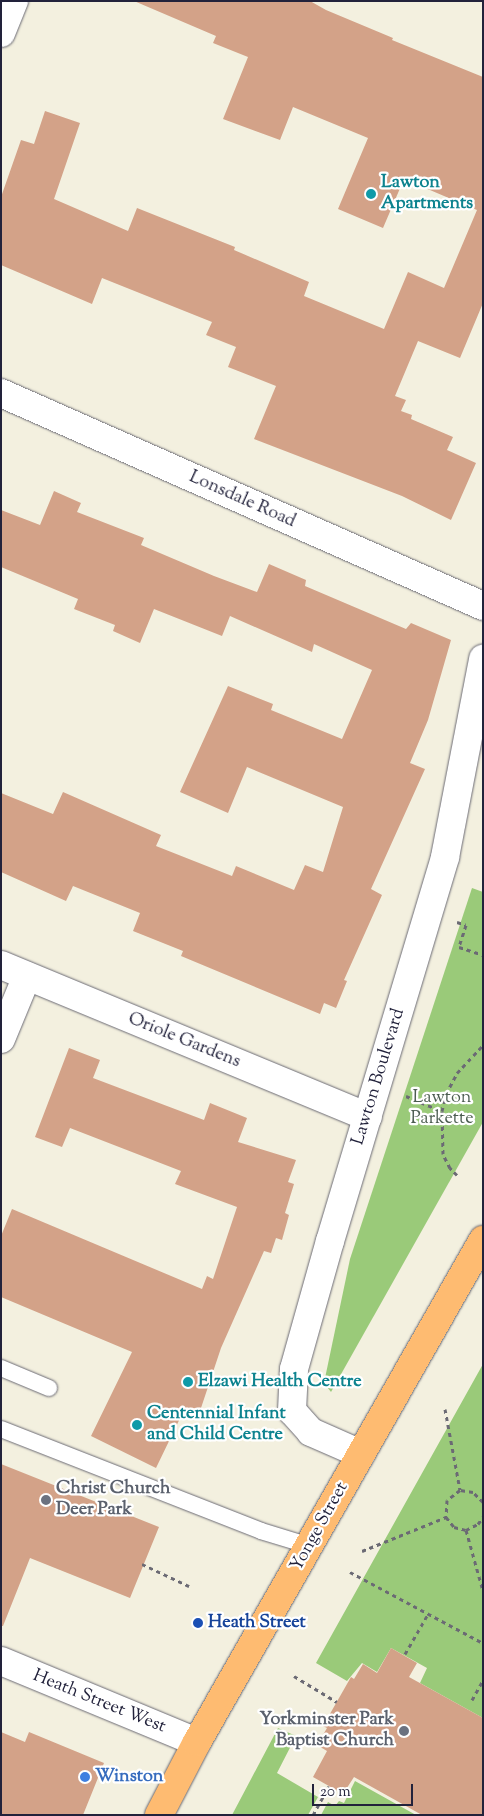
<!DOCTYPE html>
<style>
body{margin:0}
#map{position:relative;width:484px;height:1816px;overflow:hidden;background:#f3f0df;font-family:"Sorts Mill Goudy",serif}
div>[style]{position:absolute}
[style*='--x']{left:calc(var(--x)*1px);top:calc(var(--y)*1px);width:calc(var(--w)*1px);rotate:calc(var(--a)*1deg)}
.green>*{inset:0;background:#9aca79}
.building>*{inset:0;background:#d3a288}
.path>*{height:3px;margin-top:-1.5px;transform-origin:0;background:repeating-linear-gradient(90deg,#6b6a74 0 4px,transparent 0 8px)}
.roads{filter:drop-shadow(0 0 1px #6b6a74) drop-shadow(0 0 1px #6b6a74)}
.service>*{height:16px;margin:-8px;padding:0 8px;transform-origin:8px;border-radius:8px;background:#fff}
.minor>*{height:28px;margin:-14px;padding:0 14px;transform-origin:14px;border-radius:14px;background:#fff}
.primary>*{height:28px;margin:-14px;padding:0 14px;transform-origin:14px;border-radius:14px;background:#febb71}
.dots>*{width:14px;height:14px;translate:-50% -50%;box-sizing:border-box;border:2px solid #fff;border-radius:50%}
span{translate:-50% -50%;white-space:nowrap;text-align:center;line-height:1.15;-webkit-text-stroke:4.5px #fff;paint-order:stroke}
.culture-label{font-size:18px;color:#0d838f;font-weight:700}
.left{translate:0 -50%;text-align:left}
.street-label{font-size:18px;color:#22223b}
.park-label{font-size:18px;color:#4c5d51}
.worship-label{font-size:18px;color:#5b616d;font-weight:700}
.right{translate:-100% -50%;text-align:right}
.transit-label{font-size:18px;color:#164399;font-weight:700}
.shop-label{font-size:18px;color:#366cbe;font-weight:700}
.frame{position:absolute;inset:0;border:2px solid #22223b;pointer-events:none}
.scale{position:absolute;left:312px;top:1784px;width:101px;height:22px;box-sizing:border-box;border:2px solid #22223b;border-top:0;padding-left:6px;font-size:15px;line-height:18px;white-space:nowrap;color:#22223b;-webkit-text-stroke:4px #fff;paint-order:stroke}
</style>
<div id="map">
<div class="green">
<i style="clip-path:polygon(472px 888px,483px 892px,483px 1122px,331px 1392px,324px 1383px,350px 1259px)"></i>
<i style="clip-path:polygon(483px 1364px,483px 1718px,420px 1683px,427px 1668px,391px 1648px,377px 1672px,362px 1663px,347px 1681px,316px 1663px)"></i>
<i style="clip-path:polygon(278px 1728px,296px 1736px,277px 1773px,318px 1797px,308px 1815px,232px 1815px)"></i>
<i style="clip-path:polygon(355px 1781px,416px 1815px,321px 1815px,328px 1802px,335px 1806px,339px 1801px,344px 1803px)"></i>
</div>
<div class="building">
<i style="clip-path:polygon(134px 1px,310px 1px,326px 10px,393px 38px,392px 40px,483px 77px,483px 303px,460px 358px,418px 341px,395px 396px,406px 400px,401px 411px,412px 415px,411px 419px,453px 437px,447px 450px,476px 463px,451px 520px,402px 496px,254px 439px,276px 386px,228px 367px,236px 347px,206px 335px,212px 322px,102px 278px,92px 304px,1px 265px,1px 197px,21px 140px,34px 144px,45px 111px,80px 123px,54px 199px,128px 231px,137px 208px,235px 247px,234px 250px,309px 282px,304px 296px,384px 329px,408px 272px,444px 288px,477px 210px,404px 179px,383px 228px,338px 209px,368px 138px,293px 107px,280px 140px,223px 119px,248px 57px,213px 43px,216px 36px)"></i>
<i style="clip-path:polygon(54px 491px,81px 503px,77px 512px,144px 538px,141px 545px,214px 576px,257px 592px,269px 564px,306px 580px,305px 586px,406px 629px,411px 623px,451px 640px,428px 720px,410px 763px,425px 769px,371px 889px,382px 895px,344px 980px,347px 981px,336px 1008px,324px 1003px,320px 1014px,181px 956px,183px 951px,133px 931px,140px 913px,73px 886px,66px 901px,1px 872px,1px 793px,53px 814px,63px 792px,161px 835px,156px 846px,232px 876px,236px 866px,294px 890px,305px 865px,323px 872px,343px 807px,247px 767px,228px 813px,180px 792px,228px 686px,273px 704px,271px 710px,342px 739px,372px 670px,314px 644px,312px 652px,230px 616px,222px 636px,154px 609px,140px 643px,113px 631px,115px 625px,74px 609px,78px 599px,1px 567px,1px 510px,40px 525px)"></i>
<i style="clip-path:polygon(69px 1048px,100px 1060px,93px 1078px,204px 1120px,210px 1103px,247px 1118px,238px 1142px,296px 1160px,288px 1182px,294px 1184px,285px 1213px,289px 1215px,282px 1240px,276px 1238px,271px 1253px,264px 1251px,221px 1348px,199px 1414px,185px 1408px,156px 1468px,91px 1436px,132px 1352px,1px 1297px,1px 1236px,12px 1209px,202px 1289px,207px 1276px,213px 1279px,237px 1207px,175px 1184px,181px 1171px,70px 1128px,62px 1147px,35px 1137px)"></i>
<i style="clip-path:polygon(1px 1464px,159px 1527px,130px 1598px,30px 1558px,3px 1626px,1px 1626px)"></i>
<i style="clip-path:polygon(391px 1648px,417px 1663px,409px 1677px,483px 1718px,483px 1815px,422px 1815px,354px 1777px,343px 1794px,313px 1777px,327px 1751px,317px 1745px,327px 1728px,323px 1726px,351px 1677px,354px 1679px,363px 1664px,377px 1673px)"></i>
<i style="clip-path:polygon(1px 1732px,25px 1742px,29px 1732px,104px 1763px,83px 1815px,1px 1815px)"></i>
</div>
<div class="path">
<i style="--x:457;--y:922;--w:9;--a:18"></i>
<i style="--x:466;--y:925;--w:23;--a:108"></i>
<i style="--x:459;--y:947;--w:25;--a:18"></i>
<i style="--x:406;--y:1096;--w:39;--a:23"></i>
<i style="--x:457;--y:1175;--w:10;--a:-135"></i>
<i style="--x:450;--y:1168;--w:16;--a:-117"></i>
<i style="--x:443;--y:1154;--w:43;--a:-91.3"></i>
<i style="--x:442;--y:1111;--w:17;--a:-77"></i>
<i style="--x:446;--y:1094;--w:24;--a:-62"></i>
<i style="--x:457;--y:1073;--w:38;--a:-47"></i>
<i style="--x:445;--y:1409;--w:82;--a:79.5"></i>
<i style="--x:483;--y:1502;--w:14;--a:-135"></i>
<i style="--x:473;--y:1492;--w:13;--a:-171"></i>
<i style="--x:460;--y:1490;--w:16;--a:142"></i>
<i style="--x:447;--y:1500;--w:17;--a:93"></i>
<i style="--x:446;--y:1517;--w:13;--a:51"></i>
<i style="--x:454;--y:1527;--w:12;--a:14"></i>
<i style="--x:466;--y:1530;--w:13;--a:-27"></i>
<i style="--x:478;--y:1524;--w:9;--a:-54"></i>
<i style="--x:466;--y:1530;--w:63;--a:74.4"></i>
<i style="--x:362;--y:1551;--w:91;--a:-22"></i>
<i style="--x:142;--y:1564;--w:52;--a:25.1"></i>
<i style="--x:350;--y:1572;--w:151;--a:28.1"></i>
<i style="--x:405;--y:1654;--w:46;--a:-60.1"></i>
<i style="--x:294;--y:1676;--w:50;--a:31.2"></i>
<i style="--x:472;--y:1700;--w:23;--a:-61"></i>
<i style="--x:313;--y:1815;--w:33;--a:-61"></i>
</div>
<div class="roads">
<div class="service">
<i style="--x:1;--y:1368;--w:52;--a:22.6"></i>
<i style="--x:1;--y:1429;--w:279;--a:21.4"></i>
<i style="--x:261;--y:1531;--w:51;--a:17"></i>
</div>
<div class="minor">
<i style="--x:1;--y:33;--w:35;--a:-68"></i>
<i style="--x:1;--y:393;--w:527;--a:23.84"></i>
<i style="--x:1;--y:965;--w:397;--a:22.5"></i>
<i style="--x:1;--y:1039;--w:68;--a:-67.6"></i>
<i style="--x:361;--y:1454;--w:55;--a:-156.3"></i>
<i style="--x:311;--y:1432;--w:28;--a:-132"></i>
<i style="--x:292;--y:1411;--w:42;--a:-87.3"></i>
<i style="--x:294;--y:1369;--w:133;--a:-74.3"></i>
<i style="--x:330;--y:1241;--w:401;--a:-73.3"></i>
<i style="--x:445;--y:857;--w:202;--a:-79.1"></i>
<i style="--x:1;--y:1661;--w:212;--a:22.5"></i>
</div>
<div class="primary">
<i style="--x:159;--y:1815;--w:82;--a:-62.5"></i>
<i style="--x:197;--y:1742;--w:578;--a:-60.33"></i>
</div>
</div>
<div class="dots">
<i style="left:371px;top:194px;background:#0f9aa8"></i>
<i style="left:188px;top:1382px;background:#0f9aa8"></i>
<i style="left:137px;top:1425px;background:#0f9aa8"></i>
<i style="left:46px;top:1500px;background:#6b7280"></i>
<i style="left:198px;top:1623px;background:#1a4fb4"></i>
<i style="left:404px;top:1731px;background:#6b7280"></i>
<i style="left:85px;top:1777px;background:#3f7fe0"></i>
</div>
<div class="culture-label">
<span class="left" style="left:381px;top:194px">Lawton<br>Apartments</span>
<span class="left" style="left:198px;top:1382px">Elzawi Health Centre</span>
<span class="left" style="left:147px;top:1425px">Centennial Infant<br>and Child Centre</span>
</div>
<div class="street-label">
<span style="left:242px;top:500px;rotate:24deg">Lonsdale Road</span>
<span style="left:184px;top:1041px;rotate:22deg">Oriole Gardens</span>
<span style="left:379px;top:1077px;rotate:-73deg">Lawton Boulevard</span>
<span style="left:320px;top:1527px;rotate:-61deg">Yonge Street</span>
<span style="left:99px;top:1702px;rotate:22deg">Heath Street West</span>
</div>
<div class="park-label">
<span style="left:442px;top:1109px">Lawton<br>Parkette</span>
</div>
<div class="worship-label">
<span class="left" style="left:56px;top:1500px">Christ Church<br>Deer Park</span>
<span class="right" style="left:394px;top:1731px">Yorkminster Park<br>Baptist Church</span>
</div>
<div class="transit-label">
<span class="left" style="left:208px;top:1623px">Heath Street</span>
</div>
<div class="shop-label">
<span class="left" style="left:95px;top:1777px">Winston</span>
</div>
<div class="frame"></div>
<div class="scale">20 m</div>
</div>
